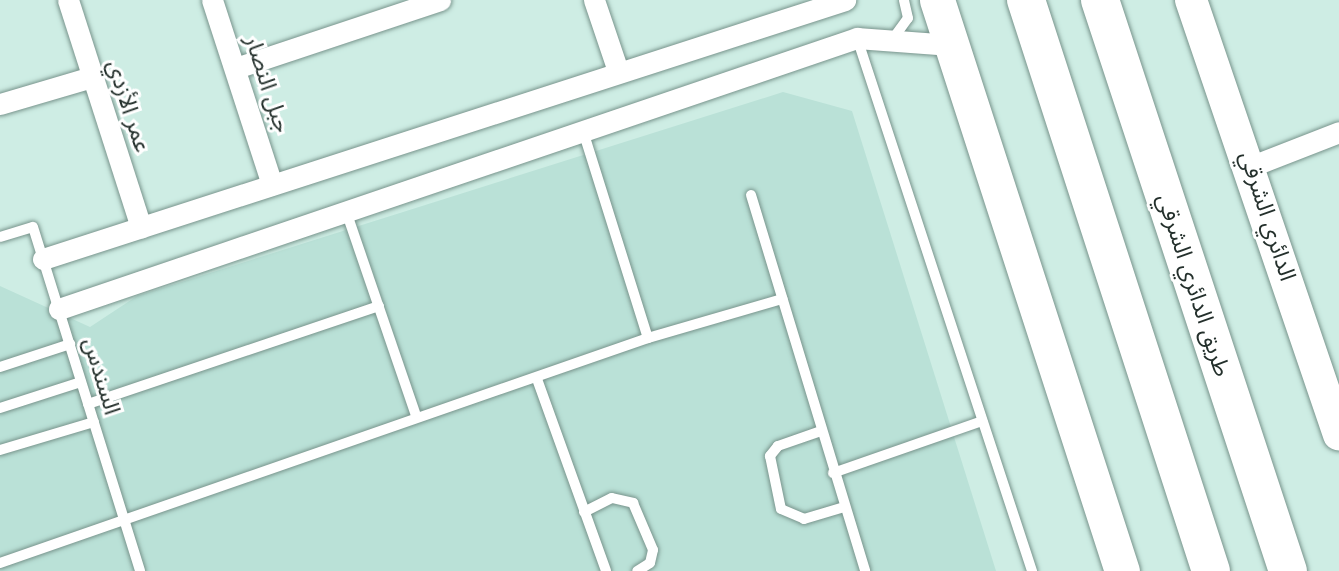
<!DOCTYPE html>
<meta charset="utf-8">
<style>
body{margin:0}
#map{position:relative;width:1339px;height:571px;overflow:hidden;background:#ceede4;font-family:Arial,"Noto Sans Arabic",sans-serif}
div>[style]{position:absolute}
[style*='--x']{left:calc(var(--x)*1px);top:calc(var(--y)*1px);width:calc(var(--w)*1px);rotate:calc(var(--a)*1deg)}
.built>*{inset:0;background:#bae1d7}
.roads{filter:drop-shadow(0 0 2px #78948c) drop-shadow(0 0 2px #78948c)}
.lane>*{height:10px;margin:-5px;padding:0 5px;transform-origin:5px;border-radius:5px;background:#fff}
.street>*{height:21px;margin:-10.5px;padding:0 10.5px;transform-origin:10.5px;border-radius:10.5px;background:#fff}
.secondary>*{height:32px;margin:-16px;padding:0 16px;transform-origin:16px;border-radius:16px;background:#fff}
.primary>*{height:35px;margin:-17.5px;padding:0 17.5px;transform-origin:17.5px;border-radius:17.5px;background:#fff}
.highway>*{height:38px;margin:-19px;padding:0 19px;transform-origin:19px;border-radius:19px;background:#fff}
span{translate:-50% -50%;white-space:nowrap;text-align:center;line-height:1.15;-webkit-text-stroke:6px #fff;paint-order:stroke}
.street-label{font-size:23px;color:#24302c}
</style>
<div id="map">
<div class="built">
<i style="clip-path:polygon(783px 92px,852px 111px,996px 571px,0 571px,0 286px,90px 327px,137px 296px)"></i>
</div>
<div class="roads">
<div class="lane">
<i style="--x:857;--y:38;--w:561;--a:71.82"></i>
<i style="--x:892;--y:40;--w:27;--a:-54"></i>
<i style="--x:908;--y:18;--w:18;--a:-103"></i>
<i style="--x:583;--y:131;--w:217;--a:72.6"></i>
<i style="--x:751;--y:195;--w:393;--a:73.1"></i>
<i style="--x:346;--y:211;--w:217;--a:71.1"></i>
<i style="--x:0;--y:237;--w:34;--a:-17"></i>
<i style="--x:33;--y:227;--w:360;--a:72.7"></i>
<i style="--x:0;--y:367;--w:74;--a:-18.2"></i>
<i style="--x:537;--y:379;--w:204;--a:70.2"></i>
<i style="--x:88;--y:404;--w:307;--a:-18.6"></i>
<i style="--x:0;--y:408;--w:85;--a:-17.8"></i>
<i style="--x:821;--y:431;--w:46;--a:160.8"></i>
<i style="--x:778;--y:446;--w:13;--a:129"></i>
<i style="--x:770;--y:456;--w:54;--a:78.3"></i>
<i style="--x:781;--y:509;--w:25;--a:23"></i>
<i style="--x:804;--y:519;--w:42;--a:-16.7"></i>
<i style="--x:0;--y:450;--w:98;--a:-16.6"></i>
<i style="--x:833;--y:473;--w:158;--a:-19.2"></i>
<i style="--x:584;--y:512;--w:31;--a:-27"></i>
<i style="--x:612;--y:498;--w:22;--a:13"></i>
<i style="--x:633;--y:503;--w:51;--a:66.9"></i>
<i style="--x:653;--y:550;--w:13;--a:103"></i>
<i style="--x:650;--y:563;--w:15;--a:148"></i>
<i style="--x:0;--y:563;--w:686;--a:-19.15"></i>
<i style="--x:648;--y:338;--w:140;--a:-16.2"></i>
</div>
<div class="street">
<i style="--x:68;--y:0;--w:239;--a:72.2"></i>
<i style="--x:212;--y:0;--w:194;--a:72"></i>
<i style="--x:594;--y:0;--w:75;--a:71.3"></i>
<i style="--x:236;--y:68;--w:215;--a:-18.4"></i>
<i style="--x:0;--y:104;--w:96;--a:-16.4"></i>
<i style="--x:1252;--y:166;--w:93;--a:-21.3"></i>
<i style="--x:43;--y:259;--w:843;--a:-17.9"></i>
<i style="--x:59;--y:309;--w:843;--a:-18.76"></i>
<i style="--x:857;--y:38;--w:94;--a:4.3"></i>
</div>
<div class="secondary">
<i style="--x:1191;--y:0;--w:459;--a:71.2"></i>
</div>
<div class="primary">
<i style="--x:937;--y:0;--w:600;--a:72.05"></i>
</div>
<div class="highway">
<i style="--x:1026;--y:0;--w:600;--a:72.05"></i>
<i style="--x:1100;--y:0;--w:601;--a:71.78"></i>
</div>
</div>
<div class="street-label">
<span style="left:268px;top:84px;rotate:72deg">جبل النصار</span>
<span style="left:129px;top:106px;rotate:72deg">عمر الأزدي</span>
<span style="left:1268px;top:216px;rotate:72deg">الدائري الشرقي</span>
<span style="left:1194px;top:285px;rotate:72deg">طريق الدائري الشرقي</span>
<span style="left:102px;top:376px;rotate:73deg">السندس</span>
</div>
</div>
